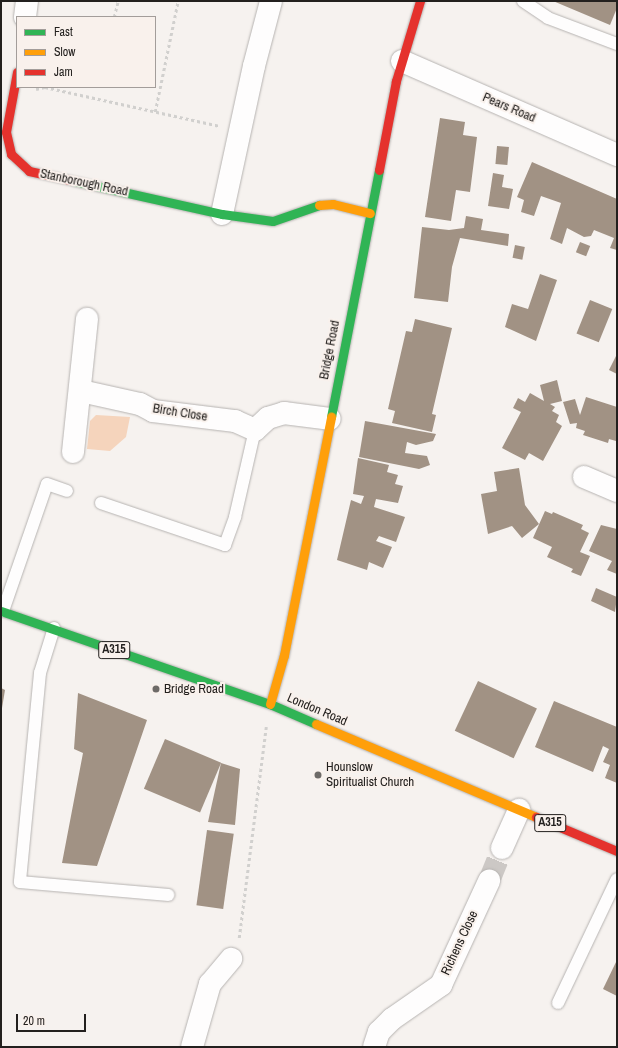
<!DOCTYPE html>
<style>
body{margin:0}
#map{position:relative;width:618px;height:1048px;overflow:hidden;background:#f6f2ef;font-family:"Archivo Narrow",sans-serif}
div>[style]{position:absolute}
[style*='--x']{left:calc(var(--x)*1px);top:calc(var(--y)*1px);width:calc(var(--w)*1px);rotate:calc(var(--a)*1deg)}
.green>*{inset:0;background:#f5d4bc}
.building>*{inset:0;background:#a19284;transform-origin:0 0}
.street-tunnel>*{height:22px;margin-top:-11px;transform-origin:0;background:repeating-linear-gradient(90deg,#ccc8c5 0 22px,transparent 0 33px)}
.path>*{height:2.5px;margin-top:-1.25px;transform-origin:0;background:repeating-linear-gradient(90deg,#d1d0ce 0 3px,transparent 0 6px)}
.roads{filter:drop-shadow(0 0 1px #b6b3b1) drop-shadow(0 0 1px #b6b3b1)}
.lane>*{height:12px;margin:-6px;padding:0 6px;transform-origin:6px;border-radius:6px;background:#fefdfd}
.street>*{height:22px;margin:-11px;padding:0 11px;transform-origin:11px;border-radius:11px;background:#fefdfd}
.fast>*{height:9px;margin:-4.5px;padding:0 4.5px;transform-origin:4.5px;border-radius:4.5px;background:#30b455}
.slow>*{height:9px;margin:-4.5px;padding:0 4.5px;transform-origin:4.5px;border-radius:4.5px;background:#ff9f0a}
.jam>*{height:9px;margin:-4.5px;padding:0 4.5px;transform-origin:4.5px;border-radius:4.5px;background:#e5322d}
.dots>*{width:11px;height:11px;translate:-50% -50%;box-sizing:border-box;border:2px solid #f9f1ec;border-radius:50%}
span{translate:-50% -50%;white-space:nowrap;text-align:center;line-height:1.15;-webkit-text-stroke:4px #f9f1ec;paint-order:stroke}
.shield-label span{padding:1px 3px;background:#f9f1ec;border:1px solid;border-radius:3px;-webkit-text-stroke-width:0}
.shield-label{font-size:12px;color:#23201e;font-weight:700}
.street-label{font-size:13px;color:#23201e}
.poi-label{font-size:13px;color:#23201e}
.left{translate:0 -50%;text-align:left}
.frame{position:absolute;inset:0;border:2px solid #23201e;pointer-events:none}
.legend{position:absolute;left:16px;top:16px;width:140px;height:72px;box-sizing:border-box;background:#f9f1ec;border:1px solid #a39d9a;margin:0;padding:5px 7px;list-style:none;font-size:12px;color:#23201e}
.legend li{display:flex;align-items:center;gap:8px;height:20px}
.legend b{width:20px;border:1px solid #a39d9a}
.scale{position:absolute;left:16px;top:1014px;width:70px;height:18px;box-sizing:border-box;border:2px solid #23201e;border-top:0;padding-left:5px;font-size:12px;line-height:14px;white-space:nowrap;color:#23201e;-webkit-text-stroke:3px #f9f1ec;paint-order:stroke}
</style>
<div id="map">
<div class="green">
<i style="clip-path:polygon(96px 415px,130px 417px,126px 437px,110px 451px,87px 449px,90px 421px)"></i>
</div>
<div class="building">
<i style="clip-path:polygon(553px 1px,617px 1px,617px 8px,610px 25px)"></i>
<i style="clip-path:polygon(440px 118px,465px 122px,463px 135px,477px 137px,470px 192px,456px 190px,451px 221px,425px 217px)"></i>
<i style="left:497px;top:146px;width:12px;height:18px;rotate:5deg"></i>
<i style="clip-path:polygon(532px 162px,617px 199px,617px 250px,610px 248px,614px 238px,594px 230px,591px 236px,584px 237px,567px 228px,562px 244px,550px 239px,561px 203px,541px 196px,534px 216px,521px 212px,524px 200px,517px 197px)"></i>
<i style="clip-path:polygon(493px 173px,504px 175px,502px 187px,513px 189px,509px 209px,488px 206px)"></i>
<i style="clip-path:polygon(466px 216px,483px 219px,481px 230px,509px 234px,508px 246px,460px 238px,452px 267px,448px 302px,414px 298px,422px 227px,449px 230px,464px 228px)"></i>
<i style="left:580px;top:242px;width:11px;height:11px;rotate:22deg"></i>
<i style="left:515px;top:245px;width:10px;height:13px;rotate:11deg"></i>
<i style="clip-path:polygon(540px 274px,557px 280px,536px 341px,505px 327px,512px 304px,528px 309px)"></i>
<i style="left:590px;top:300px;width:24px;height:36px;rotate:22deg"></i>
<i style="clip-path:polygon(415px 319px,452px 328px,432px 414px,436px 415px,432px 432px,392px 423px,395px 411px,388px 409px,406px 331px,412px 332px)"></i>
<i style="clip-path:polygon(617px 354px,617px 374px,609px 370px)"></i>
<i style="clip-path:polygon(557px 380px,562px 401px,550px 404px,555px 407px,552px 411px,559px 415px,556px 422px,562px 426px,543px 461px,529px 453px,525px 460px,502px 448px,521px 412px,513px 408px,518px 398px,525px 402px,530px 393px,544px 401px,540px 385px)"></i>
<i style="clip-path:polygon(586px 397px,617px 407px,616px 441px,609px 439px,608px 443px,583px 435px,585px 431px,576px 428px,577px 423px,570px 424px,563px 402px,575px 399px,580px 415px)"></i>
<i style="clip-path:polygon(365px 421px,436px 434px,433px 441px,416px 445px,407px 442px,405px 453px,427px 456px,430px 465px,419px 469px,359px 457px)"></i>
<i style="clip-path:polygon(358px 458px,389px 465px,387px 472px,398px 475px,395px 484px,403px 486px,398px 503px,376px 499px,374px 507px,405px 517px,396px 542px,379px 536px,376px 541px,392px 547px,383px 568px,369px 562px,367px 570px,337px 560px,351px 500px,361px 504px,364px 496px,353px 494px)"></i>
<i style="clip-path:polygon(519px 468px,525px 505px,539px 524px,522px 538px,512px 526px,488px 534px,481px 494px,497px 491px,494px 472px)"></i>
<i style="clip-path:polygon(545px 511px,552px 514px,553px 512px,583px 525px,581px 529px,589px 533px,580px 552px,590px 556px,581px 576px,571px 572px,573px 569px,547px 557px,552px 547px,533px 538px)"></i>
<i style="clip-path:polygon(601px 525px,617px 529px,617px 574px,607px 570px,612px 561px,589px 551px)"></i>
<i style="clip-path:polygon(596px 588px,617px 597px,615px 612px,591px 601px)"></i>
<i style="left:478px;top:681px;width:65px;height:55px;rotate:25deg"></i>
<i style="clip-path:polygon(1px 688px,5px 690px,2px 708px,1px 708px)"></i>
<i style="clip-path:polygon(78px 693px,147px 720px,97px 866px,62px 863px,83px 753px,74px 749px)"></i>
<i style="clip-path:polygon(554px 701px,617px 727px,617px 783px,605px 778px,610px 765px,603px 762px,609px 749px,603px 746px,593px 772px,535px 747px)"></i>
<i style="left:165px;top:739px;width:61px;height:54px;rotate:23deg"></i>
<i style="clip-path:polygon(221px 763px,240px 769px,235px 825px,208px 822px)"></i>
<i style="left:207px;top:830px;width:27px;height:76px;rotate:8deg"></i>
<i style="clip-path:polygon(617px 960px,617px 996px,603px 989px)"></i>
</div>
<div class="street-tunnel">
<i style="--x:489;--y:881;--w:35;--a:-68"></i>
</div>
<div class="path">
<i style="--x:114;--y:17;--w:16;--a:-76"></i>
<i style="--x:36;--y:89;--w:9;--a:-13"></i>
<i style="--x:45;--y:87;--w:178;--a:12.6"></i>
<i style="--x:155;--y:112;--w:113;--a:-78.3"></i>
<i style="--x:239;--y:938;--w:213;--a:-82.7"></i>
</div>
<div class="roads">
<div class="lane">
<i style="--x:523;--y:1;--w:30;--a:34"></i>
<i style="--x:548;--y:18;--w:74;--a:20.6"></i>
<i style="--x:101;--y:503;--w:131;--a:18.7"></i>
<i style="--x:225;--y:545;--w:30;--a:-70"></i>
<i style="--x:235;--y:517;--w:89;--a:-77.1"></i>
<i style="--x:3;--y:611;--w:134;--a:-70.9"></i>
<i style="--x:47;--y:484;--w:21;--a:19"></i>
<i style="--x:54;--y:628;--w:47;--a:107.3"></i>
<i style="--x:40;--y:673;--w:210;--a:95.5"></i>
<i style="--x:20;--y:882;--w:149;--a:5"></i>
<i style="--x:558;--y:1003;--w:137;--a:-64.6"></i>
</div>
<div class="street">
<i style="--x:25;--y:17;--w:16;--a:-83"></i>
<i style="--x:402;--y:61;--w:235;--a:23.6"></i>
<i style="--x:222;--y:214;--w:151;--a:-77.8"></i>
<i style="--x:254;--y:66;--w:67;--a:-75.3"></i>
<i style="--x:81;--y:391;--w:60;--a:12.4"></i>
<i style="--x:140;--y:404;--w:15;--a:28"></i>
<i style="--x:153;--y:411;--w:83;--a:7"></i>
<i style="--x:235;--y:421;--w:22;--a:24"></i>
<i style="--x:255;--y:430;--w:18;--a:-43"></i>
<i style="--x:268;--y:418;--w:17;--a:-17"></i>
<i style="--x:284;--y:413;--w:46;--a:7.4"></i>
<i style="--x:73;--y:452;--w:134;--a:-84"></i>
<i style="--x:584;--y:477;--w:36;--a:23"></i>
<i style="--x:502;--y:848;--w:42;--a:-65.9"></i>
<i style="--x:192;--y:1047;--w:66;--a:-74.1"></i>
<i style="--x:210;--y:984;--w:33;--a:-50"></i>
<i style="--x:374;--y:1047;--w:16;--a:-72"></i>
<i style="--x:379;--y:1032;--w:18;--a:-45"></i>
<i style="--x:392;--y:1019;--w:60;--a:-34.8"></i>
<i style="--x:441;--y:985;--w:115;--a:-65.2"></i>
</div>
<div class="fast">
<i style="--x:74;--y:181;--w:152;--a:12.6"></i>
<i style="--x:222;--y:214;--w:51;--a:7.8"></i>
<i style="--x:273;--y:221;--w:49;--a:-19.2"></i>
<i style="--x:331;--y:417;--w:252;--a:-79"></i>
<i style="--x:1;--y:611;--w:285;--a:19.1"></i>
<i style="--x:270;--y:704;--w:50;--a:23.5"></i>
</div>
<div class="slow">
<i style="--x:319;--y:205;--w:14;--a:-4"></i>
<i style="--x:333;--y:204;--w:38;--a:14"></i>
<i style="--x:270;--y:704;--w:51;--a:-74.1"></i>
<i style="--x:284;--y:655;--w:243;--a:-78.8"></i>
<i style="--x:316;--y:724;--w:239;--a:22.9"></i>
</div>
<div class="jam">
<i style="--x:17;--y:72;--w:61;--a:100.4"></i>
<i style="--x:6;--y:132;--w:23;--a:77"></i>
<i style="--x:11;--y:154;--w:25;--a:43"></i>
<i style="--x:29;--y:171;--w:46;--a:12.5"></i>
<i style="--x:379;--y:170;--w:91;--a:-79.2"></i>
<i style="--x:396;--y:81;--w:84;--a:-73.3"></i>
<i style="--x:536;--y:817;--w:88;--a:22.8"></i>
</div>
</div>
<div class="dots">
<i style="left:156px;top:689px;background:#6d6a67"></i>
<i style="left:318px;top:775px;background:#6d6a67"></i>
</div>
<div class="shield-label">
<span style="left:114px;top:650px">A315</span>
<span style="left:550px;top:823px">A315</span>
</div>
<div class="street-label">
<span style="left:509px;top:108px;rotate:23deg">Pears Road</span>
<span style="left:84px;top:183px;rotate:12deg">Stanborough Road</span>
<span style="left:330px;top:350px;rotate:-79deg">Bridge Road</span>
<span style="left:180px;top:413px;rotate:9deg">Birch Close</span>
<span style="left:317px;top:710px;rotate:23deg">London Road</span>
<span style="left:460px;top:943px;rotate:-65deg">Richens Close</span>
</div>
<div class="poi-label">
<span class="left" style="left:164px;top:689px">Bridge Road</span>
<span class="left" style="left:326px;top:775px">Hounslow<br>Spiritualist Church</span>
</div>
<div class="frame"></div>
<ul class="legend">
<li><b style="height:5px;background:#30b455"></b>Fast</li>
<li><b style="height:5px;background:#ff9f0a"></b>Slow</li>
<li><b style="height:5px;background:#e5322d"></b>Jam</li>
</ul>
<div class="scale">20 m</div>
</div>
